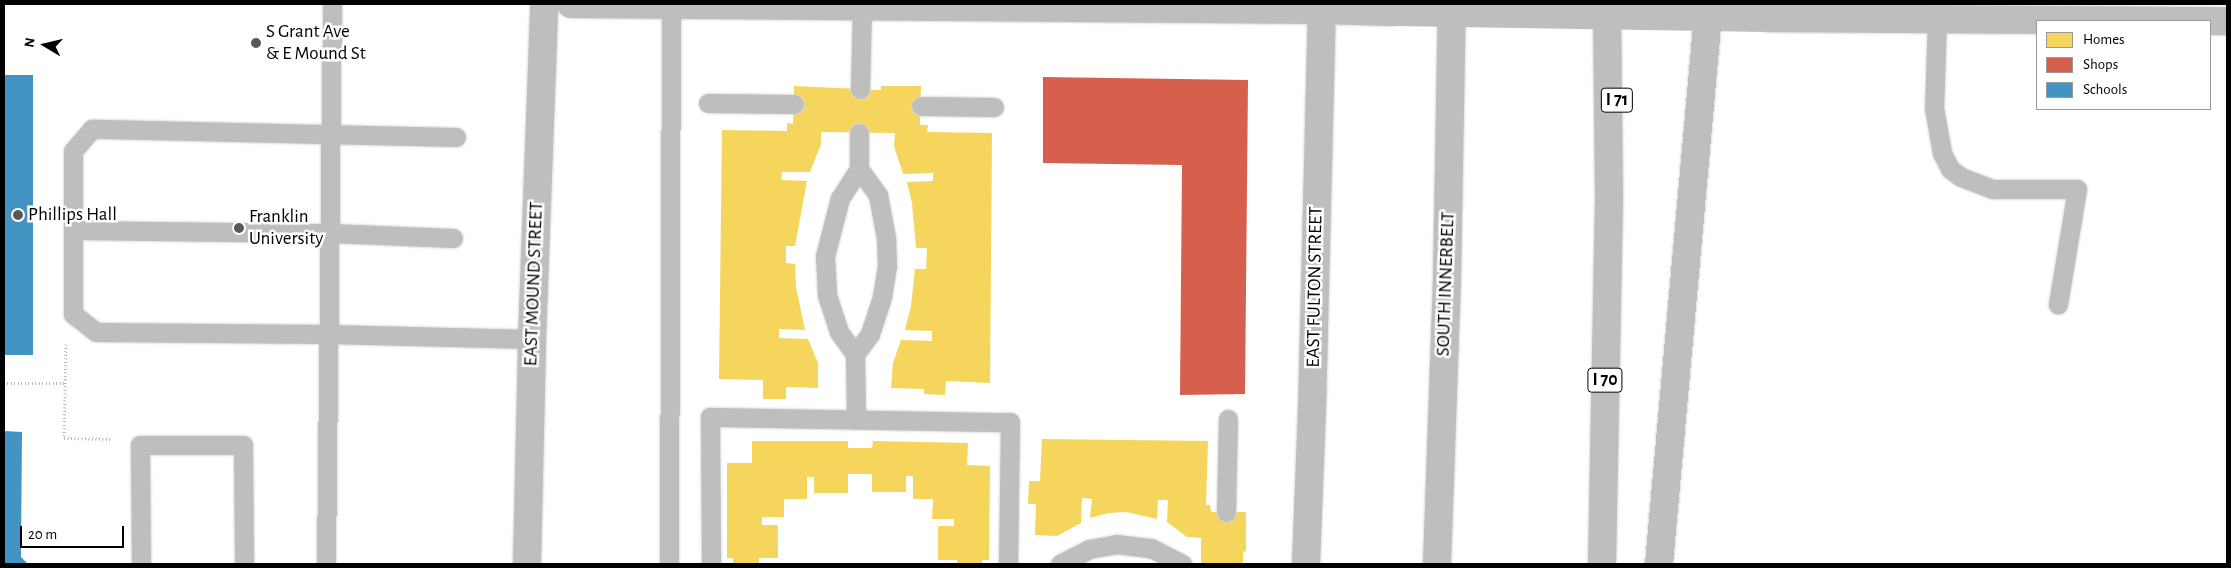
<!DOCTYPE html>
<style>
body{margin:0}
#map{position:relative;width:2231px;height:568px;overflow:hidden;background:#fff;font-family:"Alegreya Sans",sans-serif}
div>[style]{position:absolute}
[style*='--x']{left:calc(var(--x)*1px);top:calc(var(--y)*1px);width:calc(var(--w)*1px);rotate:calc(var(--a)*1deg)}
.homes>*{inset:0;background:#f6d55c}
.shops>*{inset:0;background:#d6604d}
.schools>*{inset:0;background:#4393c3;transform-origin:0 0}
.path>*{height:3px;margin-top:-1.5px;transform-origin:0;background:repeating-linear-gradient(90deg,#b9b9b9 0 1px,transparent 0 3.5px)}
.roads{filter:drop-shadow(0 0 1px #dbdbdb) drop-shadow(0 0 1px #dbdbdb)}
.service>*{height:19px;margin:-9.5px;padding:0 9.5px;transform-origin:9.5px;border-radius:9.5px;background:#bebebe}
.tertiary>*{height:28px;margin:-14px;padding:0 14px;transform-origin:14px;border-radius:14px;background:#bebebe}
.primary>*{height:28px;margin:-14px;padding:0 14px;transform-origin:14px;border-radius:14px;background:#bebebe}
.motorway>*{height:28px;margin:-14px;padding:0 14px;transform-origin:14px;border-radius:14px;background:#bebebe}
.tertiary-bridge>*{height:28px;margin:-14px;padding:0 14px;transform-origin:14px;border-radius:14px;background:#bebebe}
.dots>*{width:14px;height:14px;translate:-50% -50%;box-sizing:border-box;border:2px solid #fff;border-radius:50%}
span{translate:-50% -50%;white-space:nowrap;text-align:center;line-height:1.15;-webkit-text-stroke:5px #fff;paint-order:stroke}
.shield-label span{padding:1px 4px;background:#fff;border:1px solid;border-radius:4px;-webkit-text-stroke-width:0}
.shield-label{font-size:18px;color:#000;font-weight:700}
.poi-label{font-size:19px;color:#000}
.left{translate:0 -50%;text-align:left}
.street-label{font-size:19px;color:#000}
.frame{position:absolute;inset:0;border:5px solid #000;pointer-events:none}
.legend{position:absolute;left:2036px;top:20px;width:175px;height:90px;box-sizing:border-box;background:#fff;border:1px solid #999;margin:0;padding:6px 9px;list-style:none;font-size:15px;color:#000}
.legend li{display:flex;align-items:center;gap:10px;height:25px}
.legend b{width:25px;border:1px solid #999}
.north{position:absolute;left:20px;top:20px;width:50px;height:50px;-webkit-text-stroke:4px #fff;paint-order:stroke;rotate:279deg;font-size:14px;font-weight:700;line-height:20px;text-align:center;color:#000}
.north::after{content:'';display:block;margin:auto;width:18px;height:22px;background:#000;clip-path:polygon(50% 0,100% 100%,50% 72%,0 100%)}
.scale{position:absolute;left:20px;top:526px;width:104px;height:22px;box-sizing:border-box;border:2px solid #000;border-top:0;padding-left:6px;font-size:15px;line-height:18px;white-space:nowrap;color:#000;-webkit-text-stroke:4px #fff;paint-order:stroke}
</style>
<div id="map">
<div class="homes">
<i style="clip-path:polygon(794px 86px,881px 90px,881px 86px,921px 86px,920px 125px,928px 125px,927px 132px,992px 133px,990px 383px,946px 381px,945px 395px,924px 394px,924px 389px,891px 388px,893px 363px,901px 340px,932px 341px,932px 331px,905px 330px,911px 306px,915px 269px,926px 269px,927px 248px,916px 248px,912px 203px,907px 182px,933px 181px,933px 173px,903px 174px,894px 146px,895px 133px,821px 132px,821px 144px,810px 172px,782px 172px,781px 180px,807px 181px,795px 246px,786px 246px,786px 263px,795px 264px,796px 287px,805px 330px,779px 329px,779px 338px,808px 339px,818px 363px,818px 388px,786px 387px,786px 399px,763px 399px,763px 380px,719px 379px,722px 130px,787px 131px,787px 123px,793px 124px)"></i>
<i style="clip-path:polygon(1042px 439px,1208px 441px,1206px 505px,1210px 505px,1211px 512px,1246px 512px,1246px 551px,1243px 552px,1243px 564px,1201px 564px,1201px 538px,1187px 537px,1167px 522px,1168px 500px,1158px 500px,1157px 519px,1126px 512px,1109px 513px,1090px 518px,1092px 499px,1082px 498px,1081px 523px,1057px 536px,1035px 535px,1036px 504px,1028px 504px,1029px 481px,1040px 481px)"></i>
<i style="clip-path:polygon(752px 441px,848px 441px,848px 448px,872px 448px,873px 441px,968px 443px,967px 465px,990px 466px,989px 560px,982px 560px,982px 564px,957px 564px,957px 560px,938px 560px,938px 526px,954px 526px,954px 519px,932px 519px,933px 499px,913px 499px,913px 476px,906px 476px,906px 492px,872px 492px,872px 474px,848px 474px,848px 493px,814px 493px,814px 477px,807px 477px,807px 499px,784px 499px,784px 517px,762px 517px,762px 525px,778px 525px,778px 558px,759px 558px,759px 564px,733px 564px,733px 558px,727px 558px,727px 463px,752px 463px)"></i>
</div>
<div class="shops">
<i style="clip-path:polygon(1043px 77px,1248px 80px,1245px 394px,1180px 395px,1182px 165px,1043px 163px)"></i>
</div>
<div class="schools">
<i style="left:4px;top:75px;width:29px;height:280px"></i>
<i style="clip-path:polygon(4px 431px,22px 432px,21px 557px,28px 564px,4px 564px)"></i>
</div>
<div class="path">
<i style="--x:66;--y:344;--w:94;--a:91.2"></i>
<i style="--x:64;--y:438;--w:49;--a:1.2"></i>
<i style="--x:4;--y:383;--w:60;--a:0"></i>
</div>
<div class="roads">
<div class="service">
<i style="--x:1937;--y:19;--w:89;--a:91.9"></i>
<i style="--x:1934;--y:108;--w:46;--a:79.9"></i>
<i style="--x:1942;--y:153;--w:18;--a:63"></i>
<i style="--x:1950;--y:169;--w:14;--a:36"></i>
<i style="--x:1961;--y:177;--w:34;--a:21"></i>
<i style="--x:1993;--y:189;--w:84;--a:0"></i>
<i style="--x:2077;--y:189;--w:117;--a:99.4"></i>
<i style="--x:860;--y:89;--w:82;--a:-88.6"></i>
<i style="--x:708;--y:103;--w:86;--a:0.7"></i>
<i style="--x:921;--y:106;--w:73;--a:0.8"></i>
<i style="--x:859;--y:133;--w:36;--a:90"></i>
<i style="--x:456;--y:137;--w:364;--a:-178.7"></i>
<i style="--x:92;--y:129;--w:29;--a:131"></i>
<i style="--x:73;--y:151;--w:163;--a:90"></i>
<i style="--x:73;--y:314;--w:29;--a:38"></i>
<i style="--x:96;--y:332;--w:233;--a:0.5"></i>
<i style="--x:329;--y:334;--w:203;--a:1.4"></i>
<i style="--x:73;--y:230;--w:257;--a:0.7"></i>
<i style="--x:330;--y:233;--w:123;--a:2.3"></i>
<i style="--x:855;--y:354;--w:25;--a:-53"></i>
<i style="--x:870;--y:334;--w:39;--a:-72"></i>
<i style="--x:882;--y:297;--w:31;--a:-81"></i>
<i style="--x:887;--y:266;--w:28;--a:-92"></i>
<i style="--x:886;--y:238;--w:44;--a:-100.5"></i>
<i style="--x:878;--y:195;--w:32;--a:-126"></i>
<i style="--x:859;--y:169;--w:35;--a:123"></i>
<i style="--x:840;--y:198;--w:60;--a:104.5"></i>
<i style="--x:825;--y:256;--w:39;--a:87"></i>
<i style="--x:827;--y:295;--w:39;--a:72"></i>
<i style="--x:839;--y:332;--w:27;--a:54"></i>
<i style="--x:855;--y:354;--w:66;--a:89.1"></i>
<i style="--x:1226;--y:512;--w:93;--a:-88.8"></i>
<i style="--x:141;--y:564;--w:119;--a:-90.5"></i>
<i style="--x:140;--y:445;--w:103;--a:0"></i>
<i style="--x:243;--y:445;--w:119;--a:89.5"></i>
<i style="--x:326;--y:564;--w:560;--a:-89.39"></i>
<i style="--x:669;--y:564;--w:560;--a:-89.8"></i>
<i style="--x:711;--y:564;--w:147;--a:-90.4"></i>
<i style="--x:710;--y:417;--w:300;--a:1"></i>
<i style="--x:1010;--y:422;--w:142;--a:90.8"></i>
<i style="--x:1060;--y:564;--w:33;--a:-27"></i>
<i style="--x:1089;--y:549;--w:27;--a:-10"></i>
<i style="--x:1116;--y:544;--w:35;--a:7"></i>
<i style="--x:1151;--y:548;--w:35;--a:27"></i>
</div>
<div class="tertiary">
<i style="--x:571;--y:4;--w:750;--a:0.46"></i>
<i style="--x:1321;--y:10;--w:71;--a:1.6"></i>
<i style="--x:1769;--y:18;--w:458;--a:0.4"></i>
</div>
<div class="primary">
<i style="--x:527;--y:564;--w:225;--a:-88.7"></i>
<i style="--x:532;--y:339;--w:335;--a:-87.9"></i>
<i style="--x:1306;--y:564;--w:154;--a:-87.8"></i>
<i style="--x:1312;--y:410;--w:406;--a:-88.6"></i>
</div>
<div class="motorway">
<i style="--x:1437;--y:564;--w:285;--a:-88"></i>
<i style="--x:1447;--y:279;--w:275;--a:-89"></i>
<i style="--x:1602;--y:564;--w:368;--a:-88.9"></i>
<i style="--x:1609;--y:196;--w:192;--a:-90.6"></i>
<i style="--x:1659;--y:564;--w:562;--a:-84.9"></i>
</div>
</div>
<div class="tertiary-bridge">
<i style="--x:1392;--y:12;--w:377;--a:0.9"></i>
</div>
<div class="dots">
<i style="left:256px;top:43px;background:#595959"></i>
<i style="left:18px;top:215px;background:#595959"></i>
<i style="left:239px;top:228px;background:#595959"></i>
</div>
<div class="shield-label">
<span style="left:1617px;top:100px">I 71</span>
<span style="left:1605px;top:380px">I 70</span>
</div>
<div class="poi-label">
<span class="left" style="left:266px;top:43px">S Grant Ave<br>&amp; E Mound St</span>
<span class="left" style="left:28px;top:215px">Phillips Hall</span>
<span class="left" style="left:249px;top:228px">Franklin<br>University</span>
</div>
<div class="street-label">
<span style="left:534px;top:284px;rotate:-88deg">EAST MOUND STREET</span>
<span style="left:1446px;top:284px;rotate:-88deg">SOUTH INNERBELT</span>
<span style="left:1315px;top:287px;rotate:-89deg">EAST FULTON STREET</span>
</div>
<div class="frame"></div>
<ul class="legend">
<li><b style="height:14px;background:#f6d55c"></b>Homes</li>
<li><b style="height:14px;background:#d6604d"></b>Shops</li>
<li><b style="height:14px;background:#4393c3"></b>Schools</li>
</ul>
<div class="north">N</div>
<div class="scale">20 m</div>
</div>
